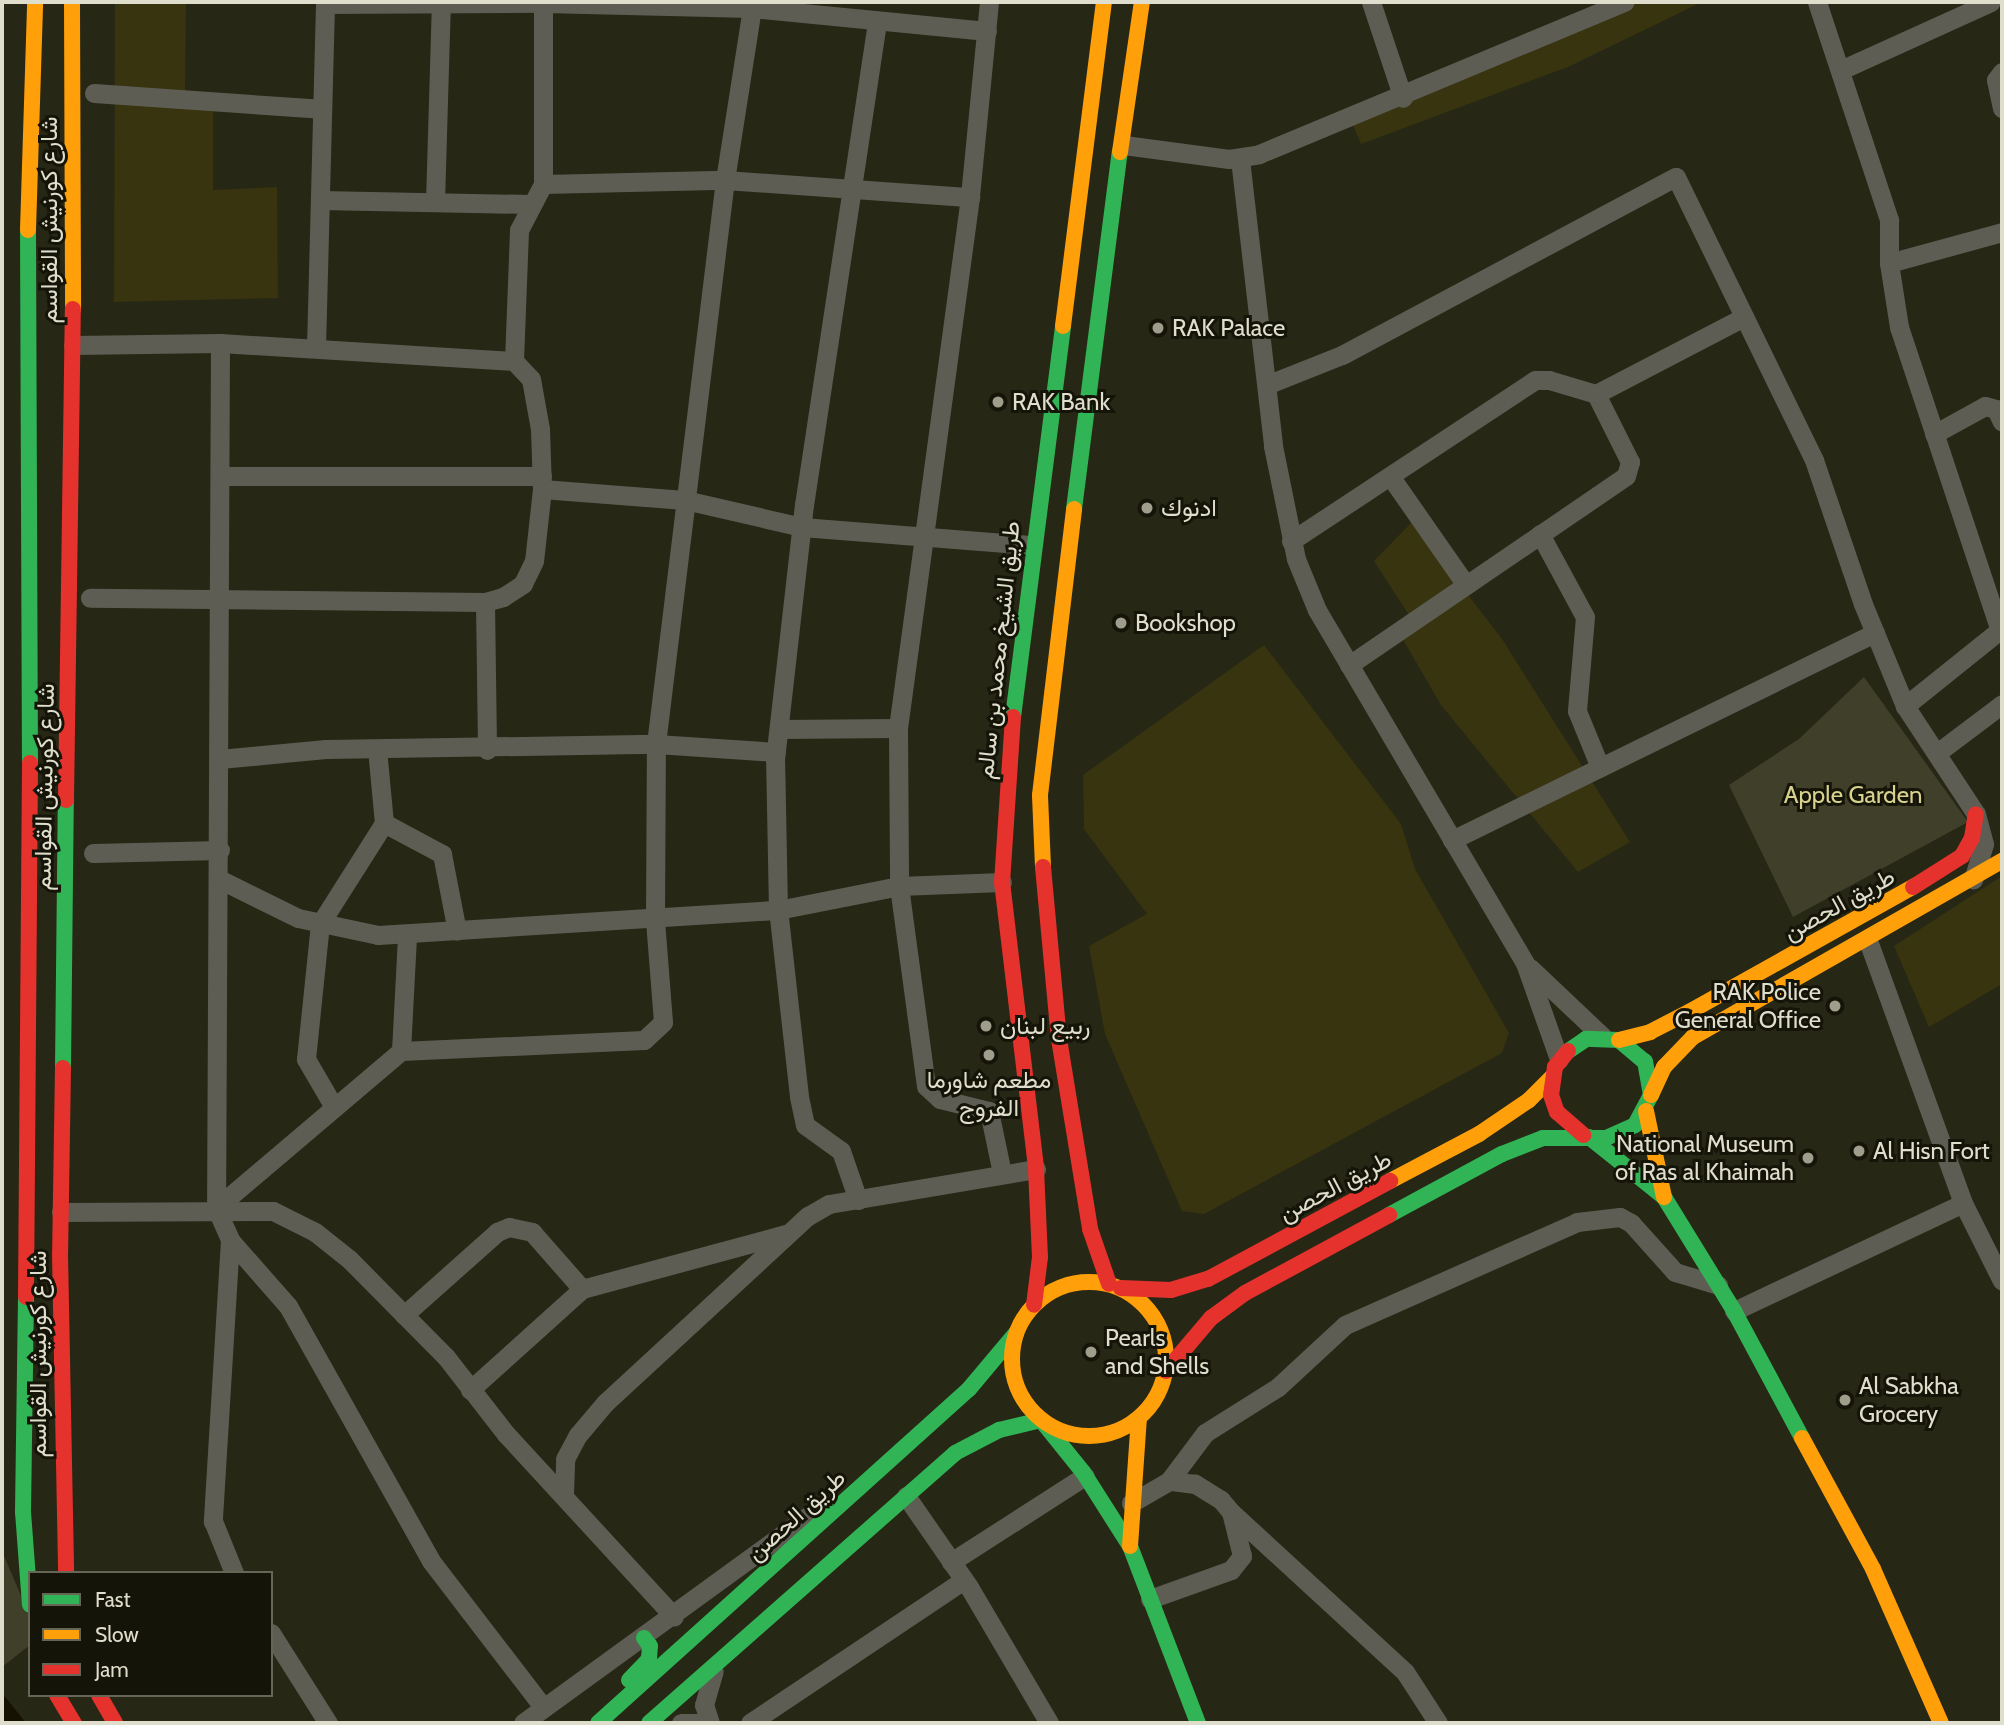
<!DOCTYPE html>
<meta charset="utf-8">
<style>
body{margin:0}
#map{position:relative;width:2004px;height:1725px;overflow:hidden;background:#272716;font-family:Cabin,Vazirmatn,sans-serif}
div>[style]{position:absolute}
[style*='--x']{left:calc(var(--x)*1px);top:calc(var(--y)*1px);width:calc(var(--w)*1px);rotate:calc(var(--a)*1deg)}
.built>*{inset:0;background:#37340f}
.green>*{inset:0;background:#403f29}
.water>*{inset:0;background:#151202}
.street>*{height:19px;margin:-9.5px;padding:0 9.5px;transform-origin:9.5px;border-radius:9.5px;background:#5d5d54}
.fast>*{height:16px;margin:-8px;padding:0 8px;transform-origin:8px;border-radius:8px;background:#30b455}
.slow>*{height:16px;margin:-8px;padding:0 8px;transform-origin:8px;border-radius:8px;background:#ff9f0a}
.slow>.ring{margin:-8px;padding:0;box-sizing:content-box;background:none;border:16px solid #ff9f0a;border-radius:50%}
.jam>*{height:16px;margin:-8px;padding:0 8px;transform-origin:8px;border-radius:8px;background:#e5322d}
.dots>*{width:19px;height:19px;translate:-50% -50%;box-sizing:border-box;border:4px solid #151408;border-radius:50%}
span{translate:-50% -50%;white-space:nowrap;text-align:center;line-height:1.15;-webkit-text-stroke:6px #151408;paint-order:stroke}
.street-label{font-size:24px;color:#dfdecc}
.poi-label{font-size:24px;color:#dfdecc}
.left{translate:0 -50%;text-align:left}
.right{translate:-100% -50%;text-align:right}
.park-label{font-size:24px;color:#d7d28e}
.frame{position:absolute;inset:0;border:4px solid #dfdecc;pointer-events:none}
.legend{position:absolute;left:28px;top:1571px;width:245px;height:126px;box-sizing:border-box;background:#151408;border:2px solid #666556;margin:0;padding:9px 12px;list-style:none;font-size:21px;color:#dfdecc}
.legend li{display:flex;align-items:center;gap:14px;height:35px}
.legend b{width:35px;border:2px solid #666556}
</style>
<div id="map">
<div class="built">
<i style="clip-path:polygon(115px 2px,186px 2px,185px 92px,213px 94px,213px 190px,277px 187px,278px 298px,114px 302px)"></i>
<i style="clip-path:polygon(1614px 2px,1702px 2px,1568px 67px,1361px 144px,1351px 120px)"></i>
<i style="clip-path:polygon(1412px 522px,1502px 639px,1630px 842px,1578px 872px,1441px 705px,1398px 631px,1409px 615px,1374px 561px)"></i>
<i style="clip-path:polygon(1264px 645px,1401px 824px,1415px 869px,1509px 1033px,1502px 1053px,1204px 1214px,1182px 1211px,1105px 1034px,1089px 946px,1147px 914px,1084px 829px,1083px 775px)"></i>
<i style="clip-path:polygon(2002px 876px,2002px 984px,1929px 1027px,1894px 946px)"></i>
</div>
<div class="green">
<i style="clip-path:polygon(1864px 677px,1968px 822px,1793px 917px,1729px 785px,1799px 739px)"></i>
<i style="clip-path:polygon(2px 1551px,30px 1617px,30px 1645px,2px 1667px)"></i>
</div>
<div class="water">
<i style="clip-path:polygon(2px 1693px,26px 1723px,2px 1723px)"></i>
</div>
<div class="street">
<i style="--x:989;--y:2;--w:196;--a:95.6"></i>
<i style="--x:970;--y:197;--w:536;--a:97.72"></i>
<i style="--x:898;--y:728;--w:158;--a:89.6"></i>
<i style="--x:899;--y:886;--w:202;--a:82.3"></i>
<i style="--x:926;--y:1086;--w:19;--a:43"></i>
<i style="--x:940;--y:1099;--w:50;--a:13.8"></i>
<i style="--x:989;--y:1111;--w:63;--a:78.2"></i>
<i style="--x:1371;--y:2;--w:101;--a:71.6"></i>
<i style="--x:1817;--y:2;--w:230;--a:71.7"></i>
<i style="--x:1889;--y:220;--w:43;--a:90"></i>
<i style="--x:1889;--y:263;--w:65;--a:81.1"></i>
<i style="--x:1899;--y:327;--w:319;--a:71.6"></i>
<i style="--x:2000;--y:630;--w:122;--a:141.3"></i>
<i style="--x:325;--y:4;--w:218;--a:-0.3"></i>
<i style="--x:543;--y:3;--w:209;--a:1.4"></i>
<i style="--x:752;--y:8;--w:236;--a:5.6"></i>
<i style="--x:1843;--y:69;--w:162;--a:-24.4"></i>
<i style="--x:2002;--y:72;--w:10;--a:127"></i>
<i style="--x:1996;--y:80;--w:29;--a:78"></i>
<i style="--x:94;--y:93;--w:227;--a:4"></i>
<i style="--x:1124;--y:145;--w:106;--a:7.6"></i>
<i style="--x:1229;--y:159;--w:30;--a:-9"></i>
<i style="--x:1259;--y:154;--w:396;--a:-22.6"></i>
<i style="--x:1240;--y:159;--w:289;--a:83.4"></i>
<i style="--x:1273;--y:446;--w:115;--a:78.5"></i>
<i style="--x:1296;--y:559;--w:55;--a:67.6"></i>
<i style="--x:1317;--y:610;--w:410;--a:59.5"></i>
<i style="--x:1525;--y:963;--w:102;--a:70.5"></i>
<i style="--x:543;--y:184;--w:182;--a:-1.3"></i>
<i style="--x:725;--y:180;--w:246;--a:4"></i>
<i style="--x:320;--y:200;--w:212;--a:1.1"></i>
<i style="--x:435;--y:202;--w:199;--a:-88.3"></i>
<i style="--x:1889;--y:263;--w:117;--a:-15.3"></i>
<i style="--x:220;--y:343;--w:865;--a:90.26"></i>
<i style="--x:216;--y:1208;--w:35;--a:66"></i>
<i style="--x:230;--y:1240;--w:282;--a:93.5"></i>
<i style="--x:213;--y:1521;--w:56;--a:68"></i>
<i style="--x:73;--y:345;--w:147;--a:-0.8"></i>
<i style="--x:220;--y:343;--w:295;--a:3.5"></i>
<i style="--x:514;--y:361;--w:25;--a:47"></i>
<i style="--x:531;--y:379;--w:51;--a:79.8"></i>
<i style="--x:540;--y:429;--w:60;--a:88.1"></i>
<i style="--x:542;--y:489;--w:72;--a:96.3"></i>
<i style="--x:534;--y:561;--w:25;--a:116"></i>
<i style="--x:523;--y:584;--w:24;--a:147"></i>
<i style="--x:503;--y:597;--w:19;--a:164"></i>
<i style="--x:485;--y:602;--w:395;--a:-179.4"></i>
<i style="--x:316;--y:348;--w:346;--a:-88.5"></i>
<i style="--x:514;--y:361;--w:131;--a:-87.8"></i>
<i style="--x:519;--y:230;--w:52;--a:-62.4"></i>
<i style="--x:543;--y:184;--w:181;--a:-90"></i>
<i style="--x:1269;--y:384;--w:79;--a:-21.7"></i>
<i style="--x:1342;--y:355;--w:378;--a:-28.1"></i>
<i style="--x:1676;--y:177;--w:315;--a:64"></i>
<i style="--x:1814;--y:460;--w:152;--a:71.2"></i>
<i style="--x:1863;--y:604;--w:110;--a:67.6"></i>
<i style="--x:1905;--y:706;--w:129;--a:56.7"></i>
<i style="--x:1976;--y:814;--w:31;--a:75"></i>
<i style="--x:1984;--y:844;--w:37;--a:107"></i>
<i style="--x:1934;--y:434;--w:58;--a:-28.8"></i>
<i style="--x:1985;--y:406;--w:11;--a:15"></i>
<i style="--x:1996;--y:409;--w:14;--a:65"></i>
<i style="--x:220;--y:476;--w:322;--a:0"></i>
<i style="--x:1390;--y:476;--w:133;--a:55.1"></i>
<i style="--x:542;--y:489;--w:143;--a:4.4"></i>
<i style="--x:685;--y:500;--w:120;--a:13"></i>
<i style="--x:802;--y:527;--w:231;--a:4.5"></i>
<i style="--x:1540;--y:534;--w:94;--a:61.5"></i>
<i style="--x:1585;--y:617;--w:94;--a:94.9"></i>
<i style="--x:1577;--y:711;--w:61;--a:67.7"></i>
<i style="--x:1291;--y:541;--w:292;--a:-33.4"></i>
<i style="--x:1535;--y:380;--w:14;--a:0"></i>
<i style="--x:1549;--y:380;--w:49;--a:16.6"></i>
<i style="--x:485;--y:602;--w:148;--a:89.2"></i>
<i style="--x:1349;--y:665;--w:335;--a:-34.3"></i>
<i style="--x:1626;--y:476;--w:15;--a:-74"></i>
<i style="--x:1630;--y:462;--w:76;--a:-116.6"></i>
<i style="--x:1596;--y:394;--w:167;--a:-27.5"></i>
<i style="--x:779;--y:729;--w:119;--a:-0.5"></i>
<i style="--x:1937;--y:753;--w:81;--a:-37"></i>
<i style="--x:220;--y:759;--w:106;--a:-5.4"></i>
<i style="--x:326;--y:749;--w:330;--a:-0.9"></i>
<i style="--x:656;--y:744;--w:120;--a:3.8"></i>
<i style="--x:384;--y:823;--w:66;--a:28.1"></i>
<i style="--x:442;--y:854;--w:78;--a:79"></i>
<i style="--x:1452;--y:840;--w:471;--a:-26.1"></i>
<i style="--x:93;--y:853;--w:127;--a:-1.4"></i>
<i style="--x:219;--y:879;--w:88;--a:26.3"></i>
<i style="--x:298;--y:918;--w:82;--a:12"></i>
<i style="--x:378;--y:935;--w:401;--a:-3.6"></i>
<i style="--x:778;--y:910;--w:123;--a:-11.2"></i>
<i style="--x:899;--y:886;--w:103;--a:-2.2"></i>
<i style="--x:1530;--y:968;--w:100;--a:43.4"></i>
<i style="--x:401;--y:1051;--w:116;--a:-87"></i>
<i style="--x:334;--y:1107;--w:56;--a:-120.3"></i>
<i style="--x:306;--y:1059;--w:136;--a:-84.1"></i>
<i style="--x:320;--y:924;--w:120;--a:-57.6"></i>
<i style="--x:384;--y:823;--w:74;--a:-95.4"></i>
<i style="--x:858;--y:1200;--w:52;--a:-109.1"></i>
<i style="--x:841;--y:1151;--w:44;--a:-144.2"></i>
<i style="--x:805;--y:1125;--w:30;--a:-102"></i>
<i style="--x:799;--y:1096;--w:187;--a:-96.4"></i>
<i style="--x:778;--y:910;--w:151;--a:-91.1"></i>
<i style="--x:775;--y:759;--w:256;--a:-83.5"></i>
<i style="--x:804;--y:505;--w:489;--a:-81.4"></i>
<i style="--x:1963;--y:1203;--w:87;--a:63.4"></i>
<i style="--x:216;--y:1208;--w:243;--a:-40.3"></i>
<i style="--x:401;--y:1051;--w:243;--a:-2.6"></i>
<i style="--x:644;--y:1040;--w:26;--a:-43"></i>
<i style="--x:663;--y:1022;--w:102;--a:-94.5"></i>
<i style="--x:655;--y:920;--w:176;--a:-89.7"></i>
<i style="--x:656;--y:744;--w:568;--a:-83.03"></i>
<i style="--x:725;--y:180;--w:174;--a:-81.1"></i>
<i style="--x:61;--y:1212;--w:212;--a:-0.3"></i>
<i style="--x:273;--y:1211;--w:47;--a:26.6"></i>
<i style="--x:315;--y:1232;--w:43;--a:38.5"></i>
<i style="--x:349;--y:1259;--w:138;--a:45.3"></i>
<i style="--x:446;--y:1357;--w:98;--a:52.1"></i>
<i style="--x:506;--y:1434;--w:248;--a:47.4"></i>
<i style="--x:230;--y:1240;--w:88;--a:48.7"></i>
<i style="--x:288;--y:1306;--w:292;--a:60.7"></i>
<i style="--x:431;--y:1561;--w:185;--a:52.5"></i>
<i style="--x:1734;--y:1311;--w:253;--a:-25.2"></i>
<i style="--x:1963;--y:1203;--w:279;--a:-109.9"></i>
<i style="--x:404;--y:1315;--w:125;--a:-41.7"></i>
<i style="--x:497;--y:1232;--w:13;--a:-23"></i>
<i style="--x:509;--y:1227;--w:24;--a:12"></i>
<i style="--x:532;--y:1232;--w:76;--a:48.7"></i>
<i style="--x:470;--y:1390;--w:151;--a:-42"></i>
<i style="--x:582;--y:1289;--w:211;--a:-15.1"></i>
<i style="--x:564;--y:1494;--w:35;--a:-88"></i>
<i style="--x:565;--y:1459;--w:27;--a:-62"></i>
<i style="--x:578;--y:1435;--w:42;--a:-49.8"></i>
<i style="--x:605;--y:1403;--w:276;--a:-42.7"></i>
<i style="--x:808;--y:1216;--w:24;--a:-30"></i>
<i style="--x:829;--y:1204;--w:210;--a:-9.6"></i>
<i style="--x:906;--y:1496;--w:111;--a:55.3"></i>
<i style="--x:969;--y:1587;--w:158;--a:59.5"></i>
<i style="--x:1131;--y:1503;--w:44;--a:-30.1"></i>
<i style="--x:1169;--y:1481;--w:60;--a:-53.1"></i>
<i style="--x:1205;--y:1433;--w:86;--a:-32.2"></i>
<i style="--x:1278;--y:1387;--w:91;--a:-42.8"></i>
<i style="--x:1345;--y:1325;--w:254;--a:-23.9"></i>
<i style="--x:1577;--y:1222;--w:43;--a:-6.6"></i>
<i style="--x:1620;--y:1217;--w:13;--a:29"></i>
<i style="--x:1631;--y:1223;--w:66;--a:48.1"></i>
<i style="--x:1675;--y:1272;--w:45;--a:16.8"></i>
<i style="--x:1231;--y:1512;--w:236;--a:42.6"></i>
<i style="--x:1405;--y:1672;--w:61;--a:57.1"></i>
<i style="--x:951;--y:1562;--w:159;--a:-32.7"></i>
<i style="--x:1150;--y:1599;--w:86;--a:-19.7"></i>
<i style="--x:1231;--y:1570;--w:18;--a:-52"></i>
<i style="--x:1242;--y:1556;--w:45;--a:-104"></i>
<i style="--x:1231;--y:1512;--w:16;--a:-130"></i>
<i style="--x:1221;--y:1500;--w:31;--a:-148"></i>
<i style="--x:1195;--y:1484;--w:26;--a:-173"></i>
<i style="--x:271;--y:1633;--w:107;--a:57.7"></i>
<i style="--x:523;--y:1723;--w:362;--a:-36"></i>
<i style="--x:681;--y:1723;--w:21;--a:0"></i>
<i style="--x:710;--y:1723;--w:19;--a:-108"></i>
<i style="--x:704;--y:1705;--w:35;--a:-74"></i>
<i style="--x:750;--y:1723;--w:257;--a:-33.8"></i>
</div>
<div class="fast">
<i style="--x:28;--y:230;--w:533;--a:89.79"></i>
<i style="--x:1074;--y:509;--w:360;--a:-82.7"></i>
<i style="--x:1013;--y:717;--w:394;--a:-82.7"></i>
<i style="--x:63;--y:1068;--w:268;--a:-89.4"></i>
<i style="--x:1589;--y:1137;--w:96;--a:38.7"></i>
<i style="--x:1664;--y:1197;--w:134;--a:58.4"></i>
<i style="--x:1734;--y:1311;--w:144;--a:61.8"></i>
<i style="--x:1389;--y:1215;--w:128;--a:-28.4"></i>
<i style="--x:1502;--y:1154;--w:44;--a:-21.3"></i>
<i style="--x:1543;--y:1138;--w:63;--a:0"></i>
<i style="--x:1606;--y:1138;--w:32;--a:-24"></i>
<i style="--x:1635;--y:1125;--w:34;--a:-62"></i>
<i style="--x:1651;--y:1095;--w:34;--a:-100"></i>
<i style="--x:1645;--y:1062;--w:34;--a:-140"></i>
<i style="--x:1619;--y:1040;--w:33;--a:-178"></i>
<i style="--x:1586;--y:1039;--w:22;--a:146"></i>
<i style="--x:26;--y:1297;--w:215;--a:90.8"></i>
<i style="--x:23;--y:1512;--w:93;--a:85.7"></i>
<i style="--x:1041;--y:1420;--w:67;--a:51.1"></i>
<i style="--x:1083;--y:1472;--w:88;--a:57.6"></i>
<i style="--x:1130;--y:1546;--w:190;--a:69"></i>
<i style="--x:629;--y:1680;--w:29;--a:-46"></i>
<i style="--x:649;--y:1659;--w:13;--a:-86"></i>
<i style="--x:650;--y:1646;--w:10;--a:-127"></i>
<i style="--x:598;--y:1723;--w:499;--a:-42"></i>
<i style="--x:969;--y:1389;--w:73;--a:-50"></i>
<i style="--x:649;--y:1723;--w:408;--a:-41.4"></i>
<i style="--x:955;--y:1453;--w:50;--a:-27.6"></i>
<i style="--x:999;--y:1430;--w:43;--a:-13.4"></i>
</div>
<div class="slow">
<i style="--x:72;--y:2;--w:307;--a:89.8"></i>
<i style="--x:1120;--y:152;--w:152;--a:-81.7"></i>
<i style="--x:28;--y:230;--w:228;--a:-88.2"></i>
<i style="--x:1063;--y:326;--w:327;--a:-82.8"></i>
<i style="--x:1043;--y:867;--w:72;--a:-92.4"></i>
<i style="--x:1040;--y:795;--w:288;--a:-83.2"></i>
<i style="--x:1619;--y:1040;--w:32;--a:-14"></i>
<i style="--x:1650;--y:1032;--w:44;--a:-27.1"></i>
<i style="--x:1689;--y:1012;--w:257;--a:-29.2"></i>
<i style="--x:1651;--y:1095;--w:31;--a:-65"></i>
<i style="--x:1664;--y:1067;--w:42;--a:-46"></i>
<i style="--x:1693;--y:1037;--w:356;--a:-29.7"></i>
<i style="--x:1646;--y:1111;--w:88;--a:78.2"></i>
<i style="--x:1390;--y:1181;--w:101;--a:-27.8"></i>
<i style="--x:1479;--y:1134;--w:60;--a:-34.2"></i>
<i style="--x:1529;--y:1100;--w:33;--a:-45"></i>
<i class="ring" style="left:1012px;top:1282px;width:138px;height:138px"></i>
<i style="--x:1802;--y:1438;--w:149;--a:61.5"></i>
<i style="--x:1873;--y:1569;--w:168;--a:66.2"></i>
<i style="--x:1130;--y:1546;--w:128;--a:-86"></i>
</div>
<div class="jam">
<i style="--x:1013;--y:717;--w:165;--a:93.8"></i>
<i style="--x:1002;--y:882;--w:289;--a:83.2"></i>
<i style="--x:1036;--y:1169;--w:88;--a:87.4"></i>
<i style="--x:1040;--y:1257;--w:48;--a:97.1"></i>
<i style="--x:66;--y:800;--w:491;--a:-89.2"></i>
<i style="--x:1043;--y:867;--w:173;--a:84.7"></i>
<i style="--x:1059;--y:1039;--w:193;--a:80.7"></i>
<i style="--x:1090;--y:1229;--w:58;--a:70.9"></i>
<i style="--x:1913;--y:887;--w:58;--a:-32.3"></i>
<i style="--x:1962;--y:856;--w:21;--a:-61"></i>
<i style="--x:1972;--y:838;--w:24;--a:-81"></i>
<i style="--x:1568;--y:1051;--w:21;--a:129"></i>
<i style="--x:1555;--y:1067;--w:28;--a:98"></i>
<i style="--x:1551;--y:1095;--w:18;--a:71"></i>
<i style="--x:1557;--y:1112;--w:35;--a:41"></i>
<i style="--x:63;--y:1068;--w:186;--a:90.9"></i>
<i style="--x:60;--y:1254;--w:319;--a:88.9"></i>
<i style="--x:1121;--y:1288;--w:50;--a:2.3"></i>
<i style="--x:1171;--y:1290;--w:39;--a:-17"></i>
<i style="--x:1208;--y:1279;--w:207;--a:-28.3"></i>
<i style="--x:26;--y:1297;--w:534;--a:-89.57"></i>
<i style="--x:1166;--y:1371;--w:70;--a:-49.7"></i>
<i style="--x:1211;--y:1318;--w:42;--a:-36.3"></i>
<i style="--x:1245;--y:1293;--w:164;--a:-28.4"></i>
<i style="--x:57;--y:1695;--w:33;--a:59"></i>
<i style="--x:99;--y:1695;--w:32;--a:60"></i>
</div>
<div class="dots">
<i style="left:1158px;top:328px;background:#9f9e8c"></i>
<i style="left:998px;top:402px;background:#9f9e8c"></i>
<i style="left:1147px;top:508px;background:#9f9e8c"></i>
<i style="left:1121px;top:623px;background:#9f9e8c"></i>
<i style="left:1835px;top:1006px;background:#9f9e8c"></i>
<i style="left:986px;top:1026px;background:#9f9e8c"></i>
<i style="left:989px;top:1055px;background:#9f9e8c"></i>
<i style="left:1859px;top:1151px;background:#9f9e8c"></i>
<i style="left:1808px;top:1158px;background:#9f9e8c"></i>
<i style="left:1091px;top:1352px;background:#9f9e8c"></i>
<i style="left:1845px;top:1400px;background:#9f9e8c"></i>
</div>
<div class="street-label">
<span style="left:49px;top:220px;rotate:-90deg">شارع كورنيش القواسم</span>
<span style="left:998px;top:650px;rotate:-84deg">طريق الشيخ محمد بن سالم</span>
<span style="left:44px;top:787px;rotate:-89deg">شارع كورنيش القواسم</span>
<span style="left:1839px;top:904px;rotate:-29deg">طريق الحصن</span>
<span style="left:1335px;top:1186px;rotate:-28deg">طريق الحصن</span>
<span style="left:38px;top:1354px;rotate:-90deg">شارع كورنيش القواسم</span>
<span style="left:796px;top:1515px;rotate:-42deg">طريق الحصن</span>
</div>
<div class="poi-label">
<span class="left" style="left:1172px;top:328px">RAK Palace</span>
<span class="left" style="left:1012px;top:402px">RAK Bank</span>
<span class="left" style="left:1161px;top:508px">ادنوك</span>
<span class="left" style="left:1135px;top:623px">Bookshop</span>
<span class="right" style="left:1821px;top:1006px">RAK Police<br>General Office</span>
<span class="left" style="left:1000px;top:1026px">ربيع لبنان</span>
<span style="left:989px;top:1094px">مطعم شاورما<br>الفروج</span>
<span class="right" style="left:1794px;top:1158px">National Museum<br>of Ras al Khaimah</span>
<span class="left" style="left:1873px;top:1151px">Al Hisn Fort</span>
<span class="left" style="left:1105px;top:1352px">Pearls<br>and Shells</span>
<span class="left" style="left:1859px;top:1400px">Al Sabkha<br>Grocery</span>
</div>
<div class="park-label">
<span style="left:1853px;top:795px">Apple Garden</span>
</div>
<div class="frame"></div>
<ul class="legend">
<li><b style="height:9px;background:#30b455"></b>Fast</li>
<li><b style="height:9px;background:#ff9f0a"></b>Slow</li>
<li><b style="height:9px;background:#e5322d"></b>Jam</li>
</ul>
</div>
